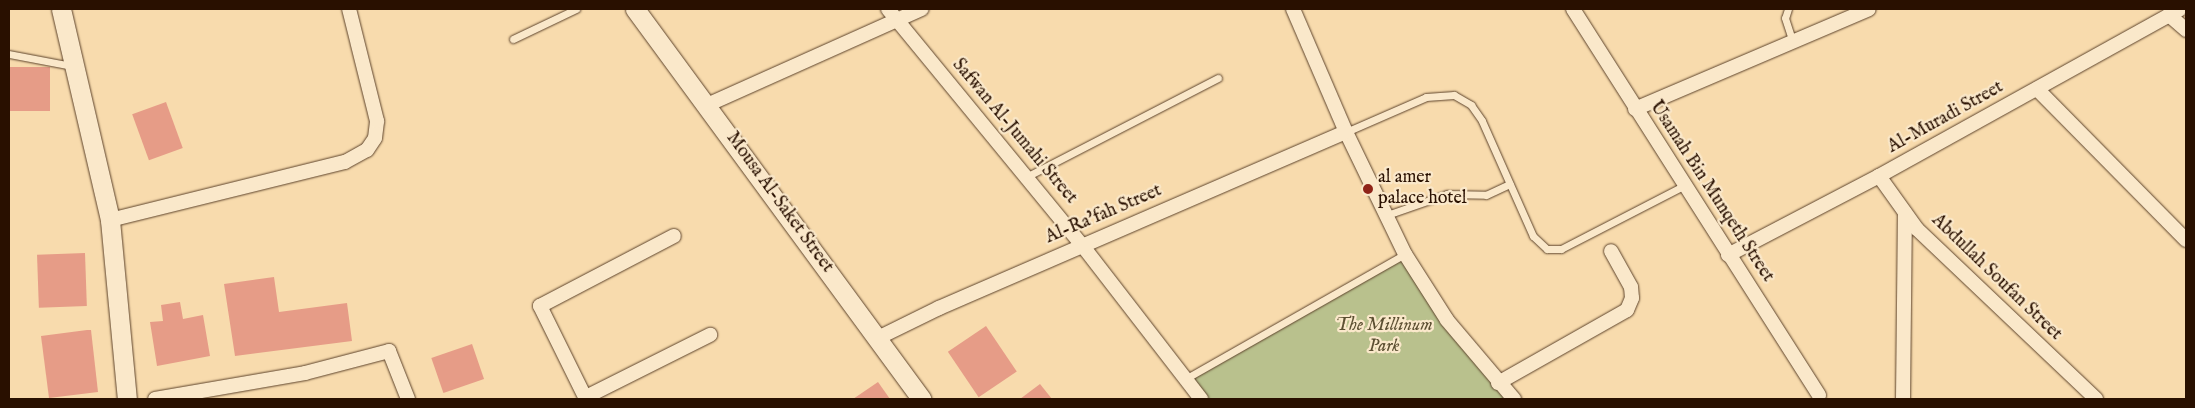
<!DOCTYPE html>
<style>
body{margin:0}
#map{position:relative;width:2195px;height:408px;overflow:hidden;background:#f8dbad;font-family:"IM FELL English",serif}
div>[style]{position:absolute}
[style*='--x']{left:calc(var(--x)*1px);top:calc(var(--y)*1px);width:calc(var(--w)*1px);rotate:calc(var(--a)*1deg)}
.green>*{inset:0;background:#b9c18d}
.building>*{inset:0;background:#e69c87;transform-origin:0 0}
.roads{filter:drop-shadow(0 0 1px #5d432b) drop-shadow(0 0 1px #5d432b)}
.lane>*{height:7px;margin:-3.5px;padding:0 3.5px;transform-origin:3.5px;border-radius:3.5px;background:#fae8ca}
.street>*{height:14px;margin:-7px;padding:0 7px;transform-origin:7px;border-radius:7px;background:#fae8ca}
.secondary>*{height:19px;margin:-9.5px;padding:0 9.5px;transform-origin:9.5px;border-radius:9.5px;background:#fae8ca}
.dots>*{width:14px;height:14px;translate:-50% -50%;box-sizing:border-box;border:2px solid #fae8ca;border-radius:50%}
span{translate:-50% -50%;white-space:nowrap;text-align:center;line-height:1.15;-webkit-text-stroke:4.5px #fae8ca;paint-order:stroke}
.street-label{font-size:18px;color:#291000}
.poi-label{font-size:18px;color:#291000}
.left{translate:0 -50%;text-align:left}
.park-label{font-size:18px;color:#5b4e31;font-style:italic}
.frame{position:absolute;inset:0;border:10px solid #291000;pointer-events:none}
</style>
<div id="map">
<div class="green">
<i style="clip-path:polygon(1405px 254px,1514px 399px,1201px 399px,1185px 379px)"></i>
</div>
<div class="building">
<i style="left:9px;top:67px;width:41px;height:44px"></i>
<i style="left:166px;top:102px;width:49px;height:36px;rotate:70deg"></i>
<i style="left:85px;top:253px;width:53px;height:48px;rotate:88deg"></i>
<i style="clip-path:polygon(274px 277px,279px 312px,347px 303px,352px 341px,235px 356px,224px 284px)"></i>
<i style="clip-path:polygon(180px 302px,183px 319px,203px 315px,210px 356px,157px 366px,150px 322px,163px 321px,161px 305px)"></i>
<i style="left:986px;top:326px;width:55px;height:46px;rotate:56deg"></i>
<i style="clip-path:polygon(87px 330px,91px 330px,98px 392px,49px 398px,41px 336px)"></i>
<i style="left:472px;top:344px;width:37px;height:43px;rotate:71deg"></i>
<i style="clip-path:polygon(878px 382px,890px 399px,853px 399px)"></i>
<i style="clip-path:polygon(1040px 384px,1052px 399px,1020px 399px)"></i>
</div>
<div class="roads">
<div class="lane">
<i style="--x:1788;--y:9;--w:9;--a:108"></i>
<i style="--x:1785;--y:18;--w:25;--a:72"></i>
<i style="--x:513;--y:39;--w:70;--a:-25.5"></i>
<i style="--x:9;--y:54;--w:64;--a:10.8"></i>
<i style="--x:1346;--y:132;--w:87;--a:-23.6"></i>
<i style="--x:1426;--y:97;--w:28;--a:-4"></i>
<i style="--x:1454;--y:95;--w:20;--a:30"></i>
<i style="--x:1471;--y:105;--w:19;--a:55"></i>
<i style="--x:1482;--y:121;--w:126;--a:66.1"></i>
<i style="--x:1533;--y:236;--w:19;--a:43"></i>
<i style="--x:1547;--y:249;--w:14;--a:0"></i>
<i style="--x:1561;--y:249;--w:140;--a:-27.3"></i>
<i style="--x:1026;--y:177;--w:216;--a:-27.3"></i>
<i style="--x:1387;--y:215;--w:64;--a:-19.3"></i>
<i style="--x:1447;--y:194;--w:39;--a:1"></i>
<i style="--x:1486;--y:195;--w:26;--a:-25"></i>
<i style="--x:1185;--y:379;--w:253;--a:-29.6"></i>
</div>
<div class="street">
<i style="--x:888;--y:9;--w:306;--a:50.6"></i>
<i style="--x:1082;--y:245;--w:195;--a:52.3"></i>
<i style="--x:1293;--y:9;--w:134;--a:66.7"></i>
<i style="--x:1346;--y:132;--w:136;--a:64.2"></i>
<i style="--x:1405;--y:254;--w:78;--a:57.5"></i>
<i style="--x:1447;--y:320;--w:104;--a:49.7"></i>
<i style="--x:1573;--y:9;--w:458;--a:57.5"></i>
<i style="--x:2169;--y:15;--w:23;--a:41"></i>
<i style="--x:2037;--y:89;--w:212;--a:45.4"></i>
<i style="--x:707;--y:105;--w:235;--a:-24.1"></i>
<i style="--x:1635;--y:109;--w:254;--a:-23.1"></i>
<i style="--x:1879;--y:176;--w:65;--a:54.4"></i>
<i style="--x:1917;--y:229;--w:247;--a:43.5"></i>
<i style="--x:110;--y:220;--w:242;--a:-13.9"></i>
<i style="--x:345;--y:162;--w:25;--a:-29"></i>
<i style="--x:367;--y:150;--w:14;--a:-56"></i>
<i style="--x:375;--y:138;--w:17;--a:-83"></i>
<i style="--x:377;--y:121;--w:115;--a:-104"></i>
<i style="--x:1728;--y:255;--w:170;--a:-27.6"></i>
<i style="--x:1879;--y:176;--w:344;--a:-29"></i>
<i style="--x:878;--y:338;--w:68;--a:-26.2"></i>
<i style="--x:939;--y:308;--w:443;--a:-23.4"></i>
<i style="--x:1498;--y:383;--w:148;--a:-29.5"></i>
<i style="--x:1627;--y:310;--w:13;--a:-67"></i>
<i style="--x:1632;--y:298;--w:11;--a:-95"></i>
<i style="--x:1631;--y:287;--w:41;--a:-119.1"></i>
<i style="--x:586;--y:397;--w:139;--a:-26.6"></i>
<i style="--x:155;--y:399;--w:152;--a:-9.8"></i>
<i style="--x:305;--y:373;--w:87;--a:-14.7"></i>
<i style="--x:389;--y:351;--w:52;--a:68.4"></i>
<i style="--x:586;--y:399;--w:104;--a:-116.3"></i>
<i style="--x:540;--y:306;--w:151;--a:-27.6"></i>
<i style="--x:1903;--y:399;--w:186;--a:-89.4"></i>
</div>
<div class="secondary">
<i style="--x:61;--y:9;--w:217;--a:76.9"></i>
<i style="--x:110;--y:220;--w:180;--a:84.6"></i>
<i style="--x:635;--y:9;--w:484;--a:53.7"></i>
</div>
</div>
<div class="dots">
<i style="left:1368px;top:189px;background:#8f2418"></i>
</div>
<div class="street-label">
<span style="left:1946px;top:118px;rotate:-29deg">Al-Muradi Street</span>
<span style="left:1014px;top:132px;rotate:50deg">Safwan Al-Jumahi Street</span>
<span style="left:1711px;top:192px;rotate:57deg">Usamah Bin Munqeth Street</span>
<span style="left:779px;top:203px;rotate:54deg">Mousa Al-Saket Street</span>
<span style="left:1104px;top:215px;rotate:-23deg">Al-Ra'fah Street</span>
<span style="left:1996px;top:278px;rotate:44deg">Abdullah Soufan Street</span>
</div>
<div class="poi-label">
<span class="left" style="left:1378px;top:189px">al amer<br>palace hotel</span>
</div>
<div class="park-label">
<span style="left:1384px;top:337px">The Millinum<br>Park</span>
</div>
<div class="frame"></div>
</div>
